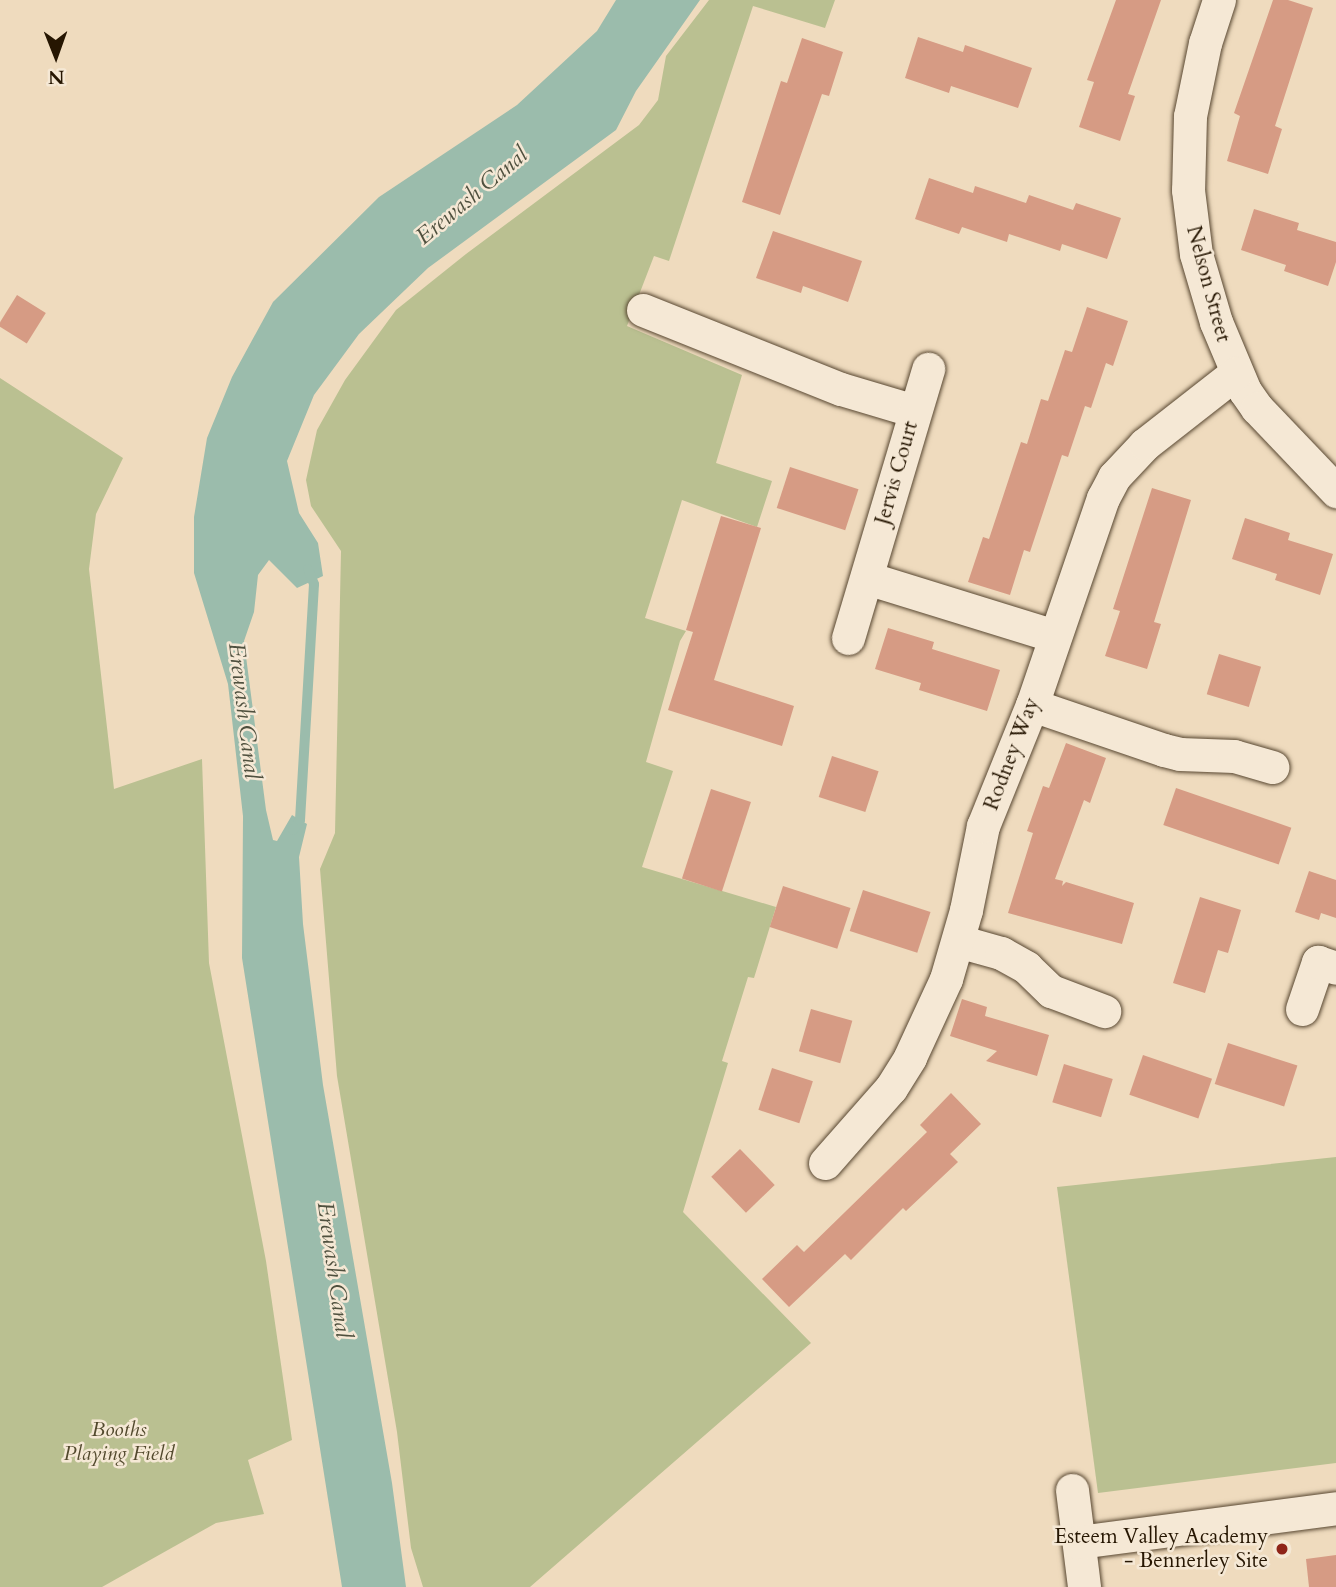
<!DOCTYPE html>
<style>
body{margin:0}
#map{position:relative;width:1336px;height:1587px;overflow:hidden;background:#efdbbe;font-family:Cardo,serif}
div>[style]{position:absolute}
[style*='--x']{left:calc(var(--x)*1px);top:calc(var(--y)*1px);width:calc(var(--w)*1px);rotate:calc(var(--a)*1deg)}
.green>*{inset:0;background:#bac091}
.water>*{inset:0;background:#9bbcac}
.stream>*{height:10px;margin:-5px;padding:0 5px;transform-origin:5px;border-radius:5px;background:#9bbcac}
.building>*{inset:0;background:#d69b84;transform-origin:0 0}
.roads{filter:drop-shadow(0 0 2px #584731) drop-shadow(0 0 2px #584731)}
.minor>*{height:33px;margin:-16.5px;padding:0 16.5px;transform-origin:16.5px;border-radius:16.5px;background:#f5e8d5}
.dots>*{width:19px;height:19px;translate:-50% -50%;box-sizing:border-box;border:4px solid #f5e8d5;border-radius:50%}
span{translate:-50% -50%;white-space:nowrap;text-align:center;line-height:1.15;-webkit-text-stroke:5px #f5e8d5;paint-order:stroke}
.street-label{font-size:21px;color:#261602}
.park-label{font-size:21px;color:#52492d;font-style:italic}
.poi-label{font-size:21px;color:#261602}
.right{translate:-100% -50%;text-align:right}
.water-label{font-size:23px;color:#4f503e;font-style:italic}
.north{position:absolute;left:21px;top:21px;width:70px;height:70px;-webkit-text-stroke:5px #f5e8d5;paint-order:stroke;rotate:179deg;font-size:19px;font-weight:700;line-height:28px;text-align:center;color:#261602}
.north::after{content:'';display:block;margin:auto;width:24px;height:32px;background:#261602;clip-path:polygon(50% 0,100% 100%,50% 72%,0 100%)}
</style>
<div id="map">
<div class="green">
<i style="clip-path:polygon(709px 0,835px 0,825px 28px,753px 6px,669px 261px,654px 256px,627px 326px,742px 375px,716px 463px,772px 481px,757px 527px,682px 500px,645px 618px,686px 631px,680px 641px,646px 762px,673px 771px,642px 867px,776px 907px,754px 978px,748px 977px,722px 1061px,728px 1063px,683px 1212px,811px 1343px,530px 1587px,423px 1587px,411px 1548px,397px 1432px,337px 1076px,320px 869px,335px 833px,341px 551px,311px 506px,306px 480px,317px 430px,345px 380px,396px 310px,466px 254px,639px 125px,658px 100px,666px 56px)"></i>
<i style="clip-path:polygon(0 378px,123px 458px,96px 514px,89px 569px,114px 789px,202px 759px,209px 963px,266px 1261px,292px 1440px,248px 1460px,264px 1514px,216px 1523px,102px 1587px,0 1587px)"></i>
<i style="clip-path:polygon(1336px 1157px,1336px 1463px,1098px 1493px,1057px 1187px)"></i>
</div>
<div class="water">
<i style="clip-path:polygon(616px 0,700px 0,636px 91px,616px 130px,428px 268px,359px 334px,314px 395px,287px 461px,299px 513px,318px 543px,323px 576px,297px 588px,269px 560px,258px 575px,254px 612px,244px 641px,266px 810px,273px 840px,277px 841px,292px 815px,307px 824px,299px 857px,303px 924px,323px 1085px,392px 1483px,406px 1587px,342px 1587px,242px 958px,243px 816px,228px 684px,194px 573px,194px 517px,207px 438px,232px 377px,273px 302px,379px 197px,517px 105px,597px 31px)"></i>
</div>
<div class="stream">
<i style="--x:293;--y:830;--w:12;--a:-55"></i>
<i style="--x:300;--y:820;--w:236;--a:-86.6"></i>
<i style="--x:314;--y:584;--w:16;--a:-112"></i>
</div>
<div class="building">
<i style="clip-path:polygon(1116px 0,1161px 0,1128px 94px,1135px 96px,1120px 141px,1079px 127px,1094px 82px,1087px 80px)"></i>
<i style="clip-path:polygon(1273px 0,1288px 0,1313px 8px,1275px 126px,1282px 129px,1268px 174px,1227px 161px,1240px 116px,1234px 113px)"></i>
<i style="clip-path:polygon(918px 37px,963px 52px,965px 45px,1032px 68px,1018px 108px,951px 86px,949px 93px,905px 78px)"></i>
<i style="clip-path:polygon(802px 38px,843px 52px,829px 96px,822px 94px,780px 215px,742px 202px,781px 81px,787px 83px)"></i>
<i style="clip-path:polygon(929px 178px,973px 193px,975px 186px,1026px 203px,1029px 195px,1073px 210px,1076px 203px,1121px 218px,1107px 259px,1062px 244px,1060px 251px,1009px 234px,1007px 242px,962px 227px,959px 234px,915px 219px)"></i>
<i style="clip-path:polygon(1254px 209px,1299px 223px,1297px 230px,1336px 242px,1336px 262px,1328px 286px,1284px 271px,1286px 265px,1241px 250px)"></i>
<i style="clip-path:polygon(773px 231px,862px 261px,848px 302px,803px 286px,801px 293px,756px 278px)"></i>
<i style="left:17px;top:295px;width:34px;height:36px;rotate:32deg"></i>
<i style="clip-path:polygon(1087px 307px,1128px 321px,1113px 366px,1106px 363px,1091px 408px,1085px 406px,1068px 457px,1062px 455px,1030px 552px,1024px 550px,1010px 595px,968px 582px,983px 537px,989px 539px,1021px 442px,1027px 444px,1041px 399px,1048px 401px,1065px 350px,1072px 352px)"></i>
<i style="left:790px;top:467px;width:72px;height:43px;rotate:18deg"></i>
<i style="clip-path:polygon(1152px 488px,1191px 500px,1154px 622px,1161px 624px,1147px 669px,1105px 656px,1120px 611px,1113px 609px)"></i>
<i style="clip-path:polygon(721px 516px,761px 528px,714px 680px,794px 706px,782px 746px,668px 710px,693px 632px,686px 630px)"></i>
<i style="clip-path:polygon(1245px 518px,1290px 533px,1288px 540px,1333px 554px,1320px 595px,1275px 580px,1277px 574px,1232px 559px)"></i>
<i style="clip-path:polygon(888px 628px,934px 642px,932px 649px,1000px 670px,987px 711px,919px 690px,921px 683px,875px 669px)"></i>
<i style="left:1219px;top:654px;width:44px;height:42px;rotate:17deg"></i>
<i style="clip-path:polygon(1066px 743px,1106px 758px,1090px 803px,1084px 800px,1055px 879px,1063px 881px,1062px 886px,1066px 882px,1134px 903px,1122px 944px,1008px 913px,1033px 833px,1027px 831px,1043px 786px,1049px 788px)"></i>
<i style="left:832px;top:756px;width:49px;height:43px;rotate:18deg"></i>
<i style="left:1176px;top:788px;width:122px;height:39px;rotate:19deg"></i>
<i style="left:711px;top:789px;width:42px;height:94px;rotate:18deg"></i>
<i style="clip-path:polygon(1309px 871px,1336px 880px,1336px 918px,1321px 913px,1319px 920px,1295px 912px)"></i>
<i style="left:783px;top:886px;width:71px;height:43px;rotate:18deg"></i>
<i style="left:863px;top:890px;width:71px;height:43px;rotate:18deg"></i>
<i style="clip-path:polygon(1200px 897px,1241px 910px,1228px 953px,1218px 950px,1205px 993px,1173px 983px)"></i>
<i style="clip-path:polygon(962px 999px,987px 1007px,985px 1016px,1049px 1035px,1037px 1076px,986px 1061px,997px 1051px,950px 1036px)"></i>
<i style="left:811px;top:1009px;width:43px;height:44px;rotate:16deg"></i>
<i style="left:1228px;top:1043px;width:73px;height:43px;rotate:18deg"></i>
<i style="left:1143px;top:1055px;width:73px;height:42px;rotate:19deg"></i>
<i style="left:1064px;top:1064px;width:51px;height:40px;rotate:17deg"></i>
<i style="left:772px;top:1068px;width:43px;height:44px;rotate:18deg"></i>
<i style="clip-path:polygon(951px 1093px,981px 1124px,950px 1154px,958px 1162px,906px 1211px,903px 1208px,851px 1260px,845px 1254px,789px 1307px,762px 1279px,797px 1245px,804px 1252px,927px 1132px,920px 1125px)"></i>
<i style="left:740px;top:1149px;width:50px;height:40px;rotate:46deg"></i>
<i style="clip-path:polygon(1336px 1555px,1336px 1587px,1309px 1587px,1306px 1559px)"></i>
</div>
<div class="roads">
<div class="minor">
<i style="--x:1219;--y:0;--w:45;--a:108"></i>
<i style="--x:1205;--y:43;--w:75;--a:101.6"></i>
<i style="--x:1190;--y:116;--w:74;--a:91.5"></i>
<i style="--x:1188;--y:190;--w:64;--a:82.9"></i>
<i style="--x:1196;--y:254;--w:71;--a:73.6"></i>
<i style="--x:1216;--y:322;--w:75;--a:67.2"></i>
<i style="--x:1245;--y:391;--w:21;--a:55"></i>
<i style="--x:1257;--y:408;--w:115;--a:46.4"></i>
<i style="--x:643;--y:310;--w:213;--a:21.8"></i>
<i style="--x:841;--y:389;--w:77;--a:16.6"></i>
<i style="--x:867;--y:578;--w:196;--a:17.2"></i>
<i style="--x:848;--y:638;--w:281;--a:-73.4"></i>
<i style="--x:1032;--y:705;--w:139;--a:18.8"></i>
<i style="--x:1164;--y:750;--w:16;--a:14"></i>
<i style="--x:1180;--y:754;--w:54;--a:2.1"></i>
<i style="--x:1234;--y:756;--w:40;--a:16"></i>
<i style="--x:958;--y:941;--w:45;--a:15.6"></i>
<i style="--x:1001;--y:953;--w:29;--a:29"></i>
<i style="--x:1026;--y:967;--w:35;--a:44"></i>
<i style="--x:1051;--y:991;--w:57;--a:20.7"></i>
<i style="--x:1302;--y:1009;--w:50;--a:-71.2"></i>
<i style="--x:1318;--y:962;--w:19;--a:18"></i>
<i style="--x:825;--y:1163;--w:100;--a:-48.7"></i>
<i style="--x:891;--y:1088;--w:36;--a:-58"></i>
<i style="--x:910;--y:1057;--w:86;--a:-65.2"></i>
<i style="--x:946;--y:979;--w:72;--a:-73.8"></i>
<i style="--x:966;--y:910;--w:86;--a:-78.6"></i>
<i style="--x:983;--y:826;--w:131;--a:-68"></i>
<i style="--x:1032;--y:705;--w:219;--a:-71.1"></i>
<i style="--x:1103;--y:498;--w:24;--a:-62"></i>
<i style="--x:1114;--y:477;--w:45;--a:-46.8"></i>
<i style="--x:1145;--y:444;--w:115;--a:-38"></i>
<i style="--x:1072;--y:1490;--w:98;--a:82.9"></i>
<i style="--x:1079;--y:1542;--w:259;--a:-7.5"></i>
</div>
</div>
<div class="dots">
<i style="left:1282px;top:1549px;background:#8f2418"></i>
</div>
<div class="street-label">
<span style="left:1208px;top:284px;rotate:75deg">Nelson Street</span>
<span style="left:897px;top:473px;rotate:-74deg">Jervis Court</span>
<span style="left:1012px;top:754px;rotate:-69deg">Rodney Way</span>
</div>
<div class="park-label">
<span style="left:119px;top:1442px">Booths<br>Playing Field</span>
</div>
<div class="poi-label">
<span class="right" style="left:1268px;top:1549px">Esteem Valley Academy<br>- Bennerley Site</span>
</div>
<div class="water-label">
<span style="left:472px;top:196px;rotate:-40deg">Erewash Canal</span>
<span style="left:244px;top:711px;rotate:83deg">Erewash Canal</span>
<span style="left:334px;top:1270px;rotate:82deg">Erewash Canal</span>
</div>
<div class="north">N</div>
</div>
